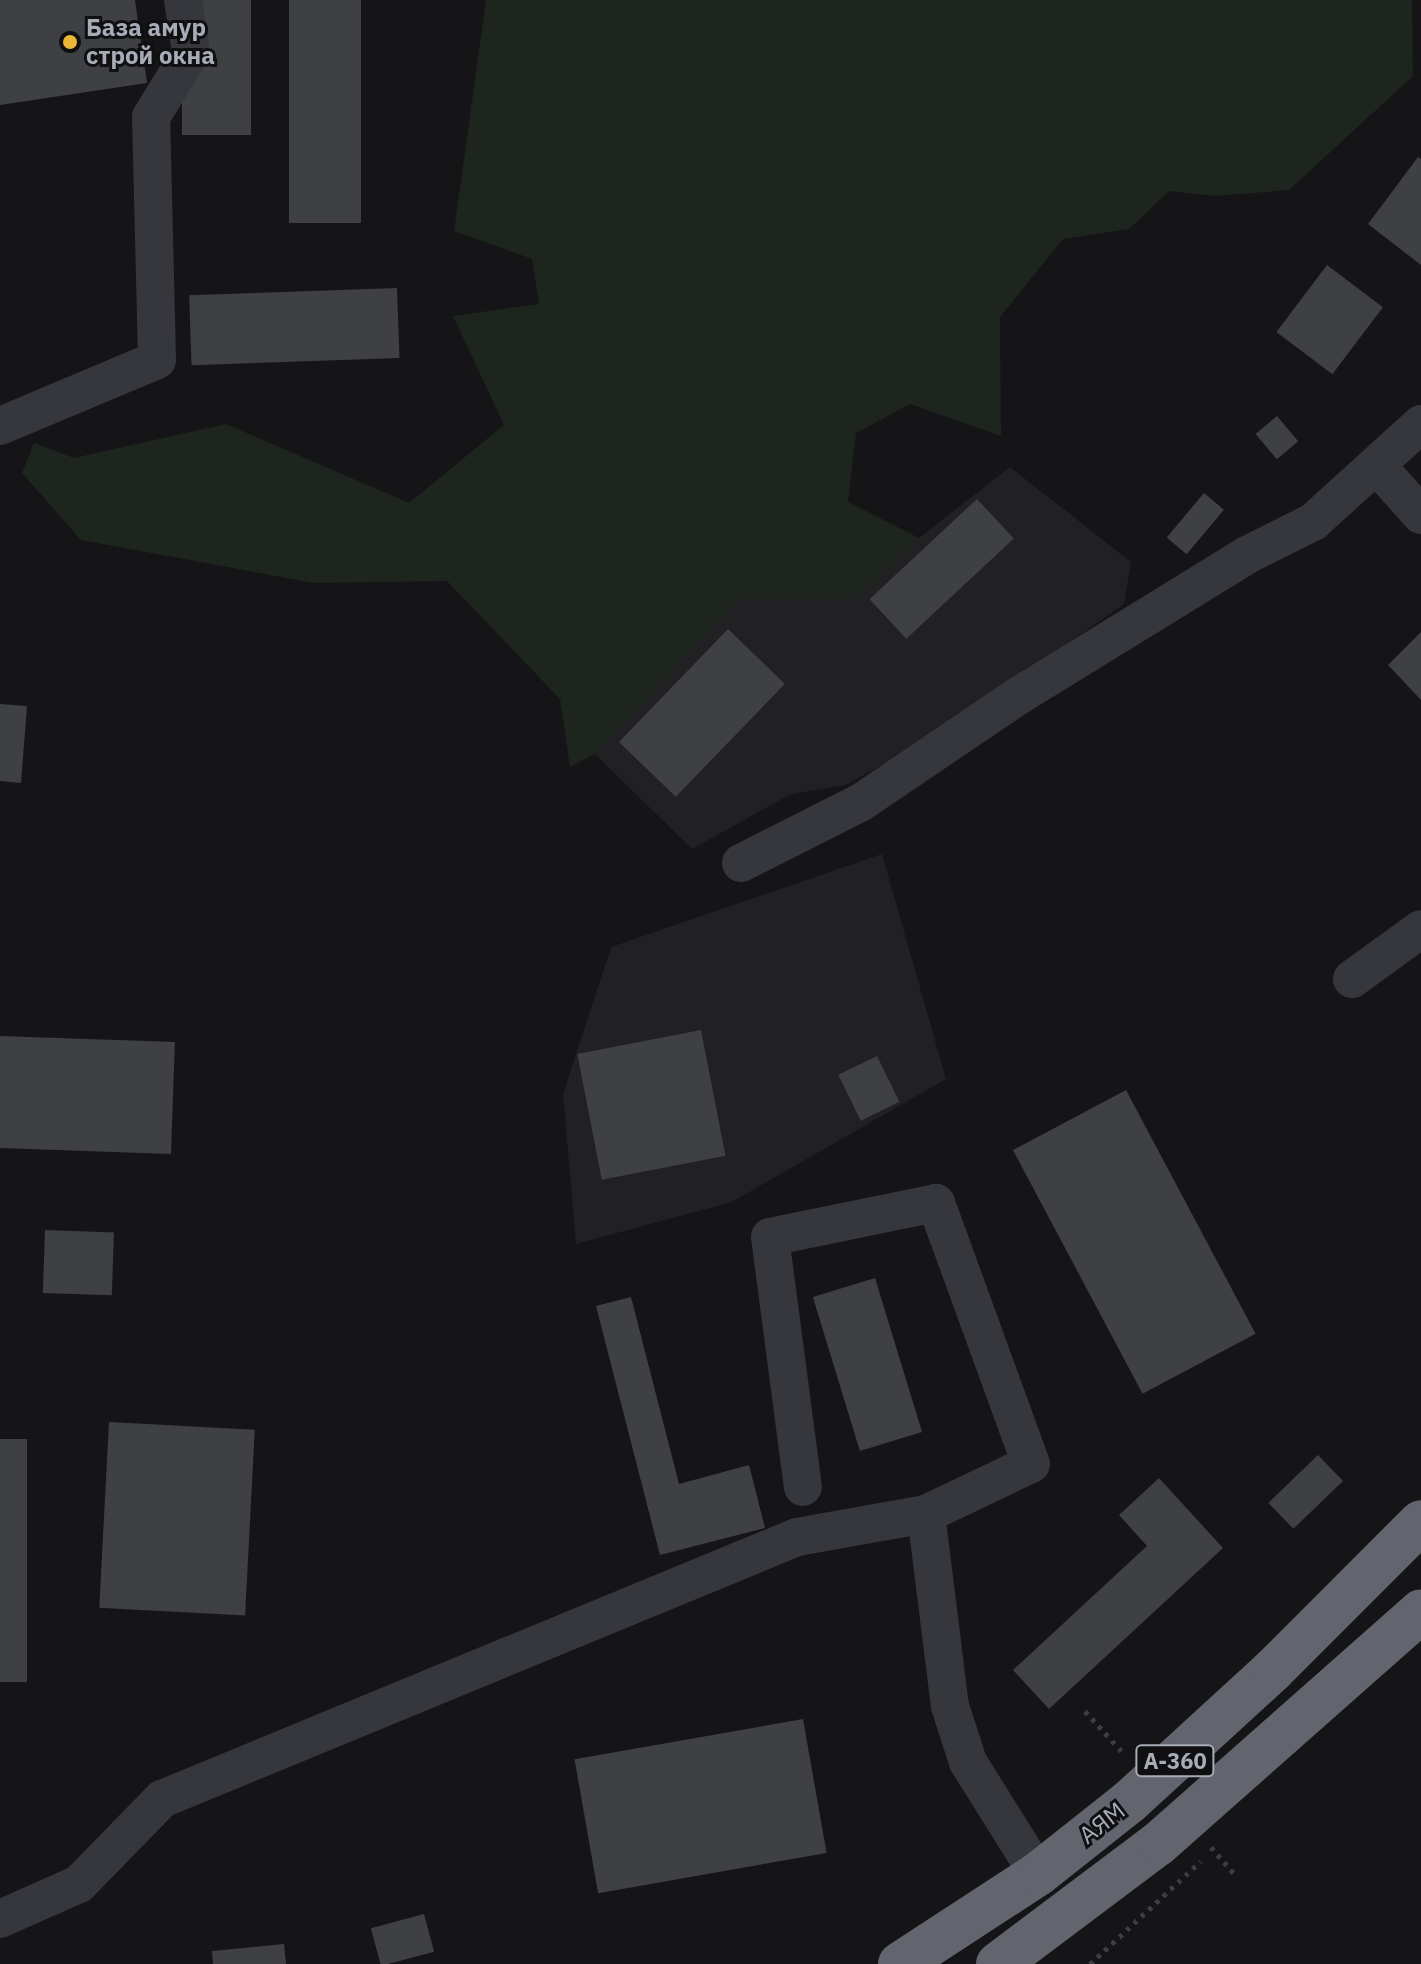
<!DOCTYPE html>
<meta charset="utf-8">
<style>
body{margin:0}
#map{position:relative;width:1421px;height:1964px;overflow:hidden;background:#151517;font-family:"IBM Plex Sans",sans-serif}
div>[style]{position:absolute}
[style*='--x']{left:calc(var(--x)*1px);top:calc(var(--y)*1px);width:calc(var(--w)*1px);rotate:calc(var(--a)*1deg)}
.built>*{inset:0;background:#212124}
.green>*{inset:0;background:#1d251e}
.building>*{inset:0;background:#3f4044;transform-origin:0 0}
.path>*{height:5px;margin-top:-2.5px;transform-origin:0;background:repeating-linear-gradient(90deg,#3c3e43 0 4px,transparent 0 10px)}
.minor>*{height:38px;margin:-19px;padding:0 19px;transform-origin:19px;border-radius:19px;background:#36373c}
.highway>*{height:44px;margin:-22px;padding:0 22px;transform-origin:22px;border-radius:22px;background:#62656d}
.dots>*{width:22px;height:22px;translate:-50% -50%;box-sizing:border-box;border:4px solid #101012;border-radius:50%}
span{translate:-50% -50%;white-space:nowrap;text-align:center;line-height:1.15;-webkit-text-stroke:6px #101012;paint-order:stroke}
.shield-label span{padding:2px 6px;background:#101012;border:2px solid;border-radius:6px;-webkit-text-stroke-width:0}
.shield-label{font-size:22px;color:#a7acb7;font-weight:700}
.poi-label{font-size:24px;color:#a7acb7;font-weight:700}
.left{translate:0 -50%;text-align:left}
.street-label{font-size:24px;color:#a7acb7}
</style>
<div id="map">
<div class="built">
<i style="clip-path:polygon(1010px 467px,1131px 562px,1124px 604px,945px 730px,846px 785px,791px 794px,692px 849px,595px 754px,739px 598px,856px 599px,919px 538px)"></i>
<i style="clip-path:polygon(882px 854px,946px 1079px,732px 1202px,576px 1244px,563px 1094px,611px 947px)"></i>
</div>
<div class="green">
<i style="clip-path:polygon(486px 0,1412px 0,1413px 76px,1289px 190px,1215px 196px,1169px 191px,1129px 229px,1063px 239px,1000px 317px,1001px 436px,910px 404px,856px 433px,848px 502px,919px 538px,856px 599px,739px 599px,595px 754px,570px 767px,560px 699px,447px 581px,314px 583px,81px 540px,22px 473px,34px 443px,74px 458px,226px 424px,409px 503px,504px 425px,453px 316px,539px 304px,532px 259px,454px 231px)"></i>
</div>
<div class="building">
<i style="clip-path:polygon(0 0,135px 0,147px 83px,0 105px)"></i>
<i style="left:182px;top:0;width:69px;height:135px"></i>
<i style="left:289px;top:0;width:72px;height:223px"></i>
<i style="clip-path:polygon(1418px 157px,1421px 159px,1421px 265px,1368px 224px)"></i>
<i style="left:1327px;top:265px;width:70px;height:84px;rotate:37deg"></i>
<i style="left:397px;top:288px;width:70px;height:208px;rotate:88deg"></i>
<i style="left:1277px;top:416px;width:33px;height:28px;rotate:50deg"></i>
<i style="left:1204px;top:493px;width:26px;height:58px;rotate:40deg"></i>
<i style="left:977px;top:499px;width:54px;height:147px;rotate:47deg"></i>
<i style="left:728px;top:629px;width:79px;height:157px;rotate:44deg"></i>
<i style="clip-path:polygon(1421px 632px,1421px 700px,1388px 665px)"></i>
<i style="clip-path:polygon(0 704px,27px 706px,21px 783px,0 781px)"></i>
<i style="left:701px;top:1030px;width:128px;height:126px;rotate:79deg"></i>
<i style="left:0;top:1036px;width:175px;height:112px;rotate:2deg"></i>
<i style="left:877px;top:1056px;width:51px;height:43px;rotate:64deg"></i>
<i style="left:1126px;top:1090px;width:276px;height:128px;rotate:62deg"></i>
<i style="left:45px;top:1230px;width:69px;height:63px;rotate:2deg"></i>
<i style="left:875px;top:1278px;width:161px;height:65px;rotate:73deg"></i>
<i style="clip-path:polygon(631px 1297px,679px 1484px,749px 1465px,765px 1528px,660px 1555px,596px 1306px)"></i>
<i style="left:109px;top:1422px;width:146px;height:186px;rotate:3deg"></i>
<i style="left:0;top:1439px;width:27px;height:243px"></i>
<i style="left:1318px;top:1455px;width:36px;height:69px;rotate:46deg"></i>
<i style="clip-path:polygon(1159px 1478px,1223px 1548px,1049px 1709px,1013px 1670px,1147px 1546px,1119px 1515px)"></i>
<i style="left:803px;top:1719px;width:136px;height:232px;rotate:80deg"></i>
<i style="left:424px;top:1914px;width:39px;height:55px;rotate:75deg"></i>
<i style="clip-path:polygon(284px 1944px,286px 1964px,213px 1964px,212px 1951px)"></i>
</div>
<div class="path">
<i style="--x:1085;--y:1711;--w:59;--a:47.7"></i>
<i style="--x:1211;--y:1847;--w:35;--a:49"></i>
<i style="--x:1090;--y:1964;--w:151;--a:-42.9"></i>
</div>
<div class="minor">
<i style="--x:0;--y:426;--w:170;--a:-22.8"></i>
<i style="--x:157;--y:360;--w:243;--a:-91.4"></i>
<i style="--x:151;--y:117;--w:76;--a:-58.4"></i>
<i style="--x:191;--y:52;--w:53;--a:-98.7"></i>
<i style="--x:1379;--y:468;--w:63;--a:48.2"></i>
<i style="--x:741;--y:863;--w:133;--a:-26.8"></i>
<i style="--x:860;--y:803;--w:191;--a:-34.1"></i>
<i style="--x:1018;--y:696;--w:271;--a:-31.6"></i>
<i style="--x:1249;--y:554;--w:72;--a:-26.6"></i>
<i style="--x:1313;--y:522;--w:146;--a:-42.2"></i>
<i style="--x:1352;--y:979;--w:85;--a:-35.9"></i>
<i style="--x:926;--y:1514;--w:193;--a:82.9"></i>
<i style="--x:950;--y:1706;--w:59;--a:72.2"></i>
<i style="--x:968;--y:1762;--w:132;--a:58"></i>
<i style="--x:0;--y:1919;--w:86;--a:-23.9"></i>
<i style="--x:79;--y:1884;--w:119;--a:-45.7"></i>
<i style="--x:162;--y:1799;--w:687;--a:-22.42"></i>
<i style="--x:797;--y:1537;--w:131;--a:-10.1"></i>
<i style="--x:926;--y:1514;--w:116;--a:-25.5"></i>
<i style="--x:1031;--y:1464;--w:278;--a:-110"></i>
<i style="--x:936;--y:1203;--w:169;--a:168.4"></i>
<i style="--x:770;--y:1237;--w:252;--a:82.5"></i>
</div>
<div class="highway">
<i style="--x:900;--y:1964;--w:165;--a:-33.1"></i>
<i style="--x:1038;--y:1874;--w:116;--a:-38.4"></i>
<i style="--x:1129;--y:1802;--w:195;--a:-42.5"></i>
<i style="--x:1273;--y:1670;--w:209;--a:-45"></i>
<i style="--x:998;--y:1964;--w:200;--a:-36.9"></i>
<i style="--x:1158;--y:1844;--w:351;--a:-41.5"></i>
</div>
<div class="dots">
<i style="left:70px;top:42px;background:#edb637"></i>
</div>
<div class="shield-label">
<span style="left:1175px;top:1761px">А-360</span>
</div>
<div class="poi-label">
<span class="left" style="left:86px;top:42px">База амур<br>строй окна</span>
</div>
<div class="street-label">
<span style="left:1102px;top:1823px;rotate:-38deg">АЯМ</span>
</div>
</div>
